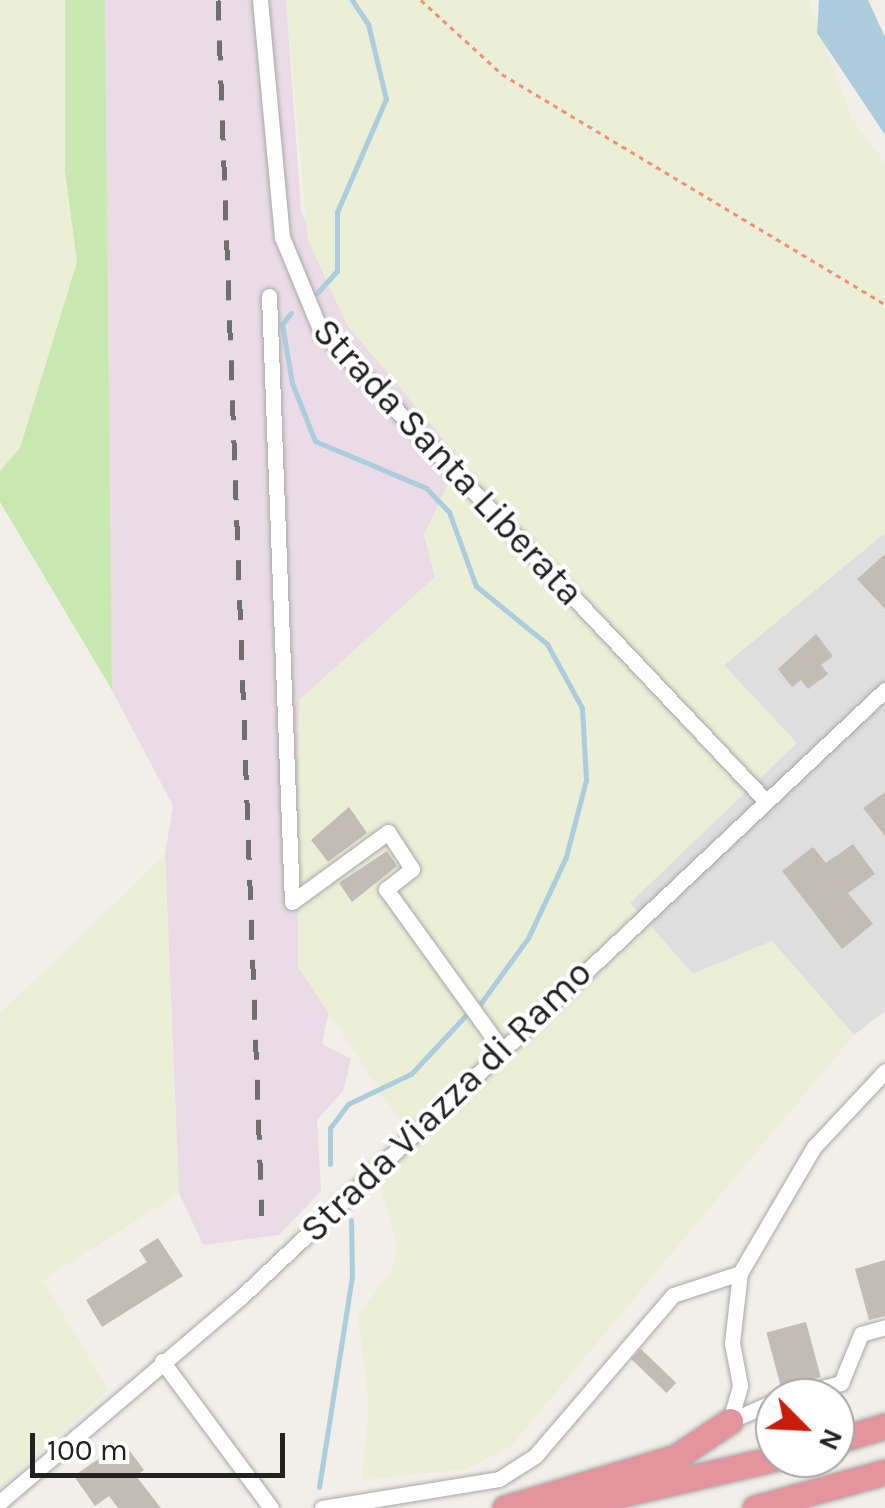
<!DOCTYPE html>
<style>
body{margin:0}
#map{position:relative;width:885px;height:1508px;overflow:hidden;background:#f1efe8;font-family:Karla,sans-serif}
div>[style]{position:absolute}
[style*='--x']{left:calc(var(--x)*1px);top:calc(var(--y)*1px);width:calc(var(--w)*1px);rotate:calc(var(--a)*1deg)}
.residential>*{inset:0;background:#dfdede}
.industrial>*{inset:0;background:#eadbe6}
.farmland>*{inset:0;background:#eaefd5}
.grass>*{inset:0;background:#c7e8b1}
.water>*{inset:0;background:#abcddd}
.stream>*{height:5px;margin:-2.5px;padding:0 2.5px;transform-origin:2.5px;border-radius:2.5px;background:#abcddd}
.building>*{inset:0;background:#c2bcb5;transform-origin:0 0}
.path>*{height:2.5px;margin-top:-1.25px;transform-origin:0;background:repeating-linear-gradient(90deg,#f58e76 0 5px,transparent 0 10px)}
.roads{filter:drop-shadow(0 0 2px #a8a8a8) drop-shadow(0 0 2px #a8a8a8)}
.minor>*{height:15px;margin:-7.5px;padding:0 7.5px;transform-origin:7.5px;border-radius:7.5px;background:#fff}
.highway>*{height:25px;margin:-12.5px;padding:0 12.5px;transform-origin:12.5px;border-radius:12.5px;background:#e4949c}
.rail>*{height:5px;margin-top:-2.5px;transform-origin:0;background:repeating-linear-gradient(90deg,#6f6f6f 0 20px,transparent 0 40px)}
span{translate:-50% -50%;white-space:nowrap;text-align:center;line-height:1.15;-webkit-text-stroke:8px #fff;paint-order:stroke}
.street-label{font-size:38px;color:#212121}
.north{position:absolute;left:755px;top:1378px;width:100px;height:100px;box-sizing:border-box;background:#fff;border:2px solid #a6a6a6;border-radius:50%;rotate:114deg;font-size:28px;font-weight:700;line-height:40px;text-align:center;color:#212121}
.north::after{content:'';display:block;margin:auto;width:35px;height:45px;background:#ca1a08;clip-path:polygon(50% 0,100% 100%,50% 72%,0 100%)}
.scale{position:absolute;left:30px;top:1433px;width:255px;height:45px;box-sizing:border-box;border:5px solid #212121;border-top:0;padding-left:12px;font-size:30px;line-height:35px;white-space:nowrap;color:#212121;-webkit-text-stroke:8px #fff;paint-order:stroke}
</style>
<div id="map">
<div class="residential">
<i style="clip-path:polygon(885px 533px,885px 1011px,854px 1035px,772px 941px,693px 974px,630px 903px,686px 848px,724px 665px)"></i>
</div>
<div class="industrial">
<i style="clip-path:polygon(105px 0,286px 0,301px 210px,348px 326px,461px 459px,424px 535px,435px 577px,299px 701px,298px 967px,330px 1005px,322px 1044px,351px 1059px,343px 1091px,317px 1120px,321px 1191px,279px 1235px,203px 1245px,179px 1193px,165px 855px,173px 806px,112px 690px)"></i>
</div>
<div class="farmland">
<i style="clip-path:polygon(0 0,65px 0,65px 171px,77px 262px,20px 448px,0 471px)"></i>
<i style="clip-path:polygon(286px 0,808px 0,852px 119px,885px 163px,885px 533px,724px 665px,797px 743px,630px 903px,693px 974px,772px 941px,854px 1035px,511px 1446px,466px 1469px,362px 1480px,369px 1404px,358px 1315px,393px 1268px,397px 1243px,378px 1181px,416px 1145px,298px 967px,299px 700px,435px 577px,424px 535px,460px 459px,347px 325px,308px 240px)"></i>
<i style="clip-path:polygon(165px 855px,179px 1193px,43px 1280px,108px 1390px,0 1488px,0 1013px)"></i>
</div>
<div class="grass">
<i style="clip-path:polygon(65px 0,105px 0,112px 690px,0 502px,0 471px,20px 448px,77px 262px,65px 171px)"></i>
</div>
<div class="water">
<i style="clip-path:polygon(819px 0,868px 0,885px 37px,885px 135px,817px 33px)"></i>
</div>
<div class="stream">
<i style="--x:317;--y:293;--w:30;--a:-48"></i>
<i style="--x:337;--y:271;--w:59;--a:-90"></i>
<i style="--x:337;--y:212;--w:123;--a:-66.6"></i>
<i style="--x:386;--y:99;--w:77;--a:-103.5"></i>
<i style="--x:368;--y:24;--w:29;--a:-124"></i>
<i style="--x:291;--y:313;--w:14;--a:129"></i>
<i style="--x:282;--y:324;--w:60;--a:80.4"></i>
<i style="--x:292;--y:383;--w:62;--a:68.4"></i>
<i style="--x:315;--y:441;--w:121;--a:22.9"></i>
<i style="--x:426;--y:488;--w:33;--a:46"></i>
<i style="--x:449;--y:512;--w:79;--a:70"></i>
<i style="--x:476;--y:586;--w:92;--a:39.2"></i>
<i style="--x:547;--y:644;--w:73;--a:61.3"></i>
<i style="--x:582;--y:708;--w:72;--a:86.8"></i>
<i style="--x:586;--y:780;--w:80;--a:104.6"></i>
<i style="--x:566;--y:857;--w:89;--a:115.1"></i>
<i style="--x:528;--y:938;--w:80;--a:125.9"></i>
<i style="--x:330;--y:1164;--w:36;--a:-90"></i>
<i style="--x:330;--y:1128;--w:30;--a:-53"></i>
<i style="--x:348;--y:1104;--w:70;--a:-25.5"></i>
<i style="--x:411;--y:1074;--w:79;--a:-47"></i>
<i style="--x:319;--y:1487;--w:214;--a:-81.1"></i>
<i style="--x:352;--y:1276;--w:56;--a:-91"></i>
</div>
<div class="building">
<i style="clip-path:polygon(885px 554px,885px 609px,857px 579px)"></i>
<i style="clip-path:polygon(816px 634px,833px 656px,821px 665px,828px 674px,808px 689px,801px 680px,792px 687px,778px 669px)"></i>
<i style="clip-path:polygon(885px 792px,885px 836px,863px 808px)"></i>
<i style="clip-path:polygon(349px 807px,367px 833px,328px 862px,311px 840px)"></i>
<i style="clip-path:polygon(853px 844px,875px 874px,848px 893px,873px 924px,842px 949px,782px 871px,813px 847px,826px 863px)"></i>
<i style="clip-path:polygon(387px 851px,397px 866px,352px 902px,339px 883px)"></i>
<i style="clip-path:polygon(158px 1238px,183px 1276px,102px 1327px,86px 1300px,147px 1262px,139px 1250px)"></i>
<i style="clip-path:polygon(885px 1260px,885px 1316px,869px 1320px,855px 1269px)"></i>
<i style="left:806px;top:1322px;width:57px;height:41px;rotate:75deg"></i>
<i style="left:641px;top:1349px;width:49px;height:14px;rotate:44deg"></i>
<i style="clip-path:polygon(123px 1442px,144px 1470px,136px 1476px,161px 1508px,118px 1508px,109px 1496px,95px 1506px,74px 1476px)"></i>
</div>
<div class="path">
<i style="--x:421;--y:0;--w:110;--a:42.4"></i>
<i style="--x:502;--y:74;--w:447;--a:31"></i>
</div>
<div class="roads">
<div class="minor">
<i style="--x:260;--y:0;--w:238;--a:84.7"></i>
<i style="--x:282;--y:237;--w:100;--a:67.6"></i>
<i style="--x:320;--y:329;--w:648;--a:46.63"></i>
<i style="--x:269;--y:296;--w:606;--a:87.83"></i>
<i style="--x:292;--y:902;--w:119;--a:-36.1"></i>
<i style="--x:388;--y:832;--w:44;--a:57"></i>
<i style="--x:412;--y:869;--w:33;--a:142"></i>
<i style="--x:386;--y:889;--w:195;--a:54.2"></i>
<i style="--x:162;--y:1361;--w:183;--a:53.4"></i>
<i style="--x:784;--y:1398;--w:59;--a:-14.7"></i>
<i style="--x:841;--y:1383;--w:53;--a:-67.8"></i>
<i style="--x:861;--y:1334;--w:25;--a:-16"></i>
<i style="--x:730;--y:1421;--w:37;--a:-74"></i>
<i style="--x:740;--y:1385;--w:43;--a:-100.8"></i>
<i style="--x:732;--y:1343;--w:70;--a:-83.5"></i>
<i style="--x:740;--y:1273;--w:146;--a:-59.6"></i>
<i style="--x:814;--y:1147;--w:104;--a:-46.9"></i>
<i style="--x:730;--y:1421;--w:49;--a:-24"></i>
<i style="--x:0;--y:1502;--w:316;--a:-40.4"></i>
<i style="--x:241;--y:1297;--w:885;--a:-43.31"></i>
<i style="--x:322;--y:1508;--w:179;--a:-9.3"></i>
<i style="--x:499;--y:1479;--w:43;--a:-32.6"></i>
<i style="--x:535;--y:1456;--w:212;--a:-49.4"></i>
<i style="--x:673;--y:1295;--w:71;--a:-18.2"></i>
</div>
<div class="highway">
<i style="--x:835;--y:1441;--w:52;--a:-16.7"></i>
<i style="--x:505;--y:1508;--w:178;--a:-16.6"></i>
<i style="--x:676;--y:1457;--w:65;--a:-33.7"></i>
<i style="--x:562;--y:1508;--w:221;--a:-13.1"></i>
<i style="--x:755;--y:1508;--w:135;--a:-15.5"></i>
</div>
</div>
<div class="rail">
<i style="--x:218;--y:0;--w:1216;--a:87.93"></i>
</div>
<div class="street-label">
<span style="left:448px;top:462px;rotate:47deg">Strada Santa Liberata</span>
<span style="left:446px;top:1101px;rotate:-44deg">Strada Viazza di Ramo</span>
</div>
<div class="north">N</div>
<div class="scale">100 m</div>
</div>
